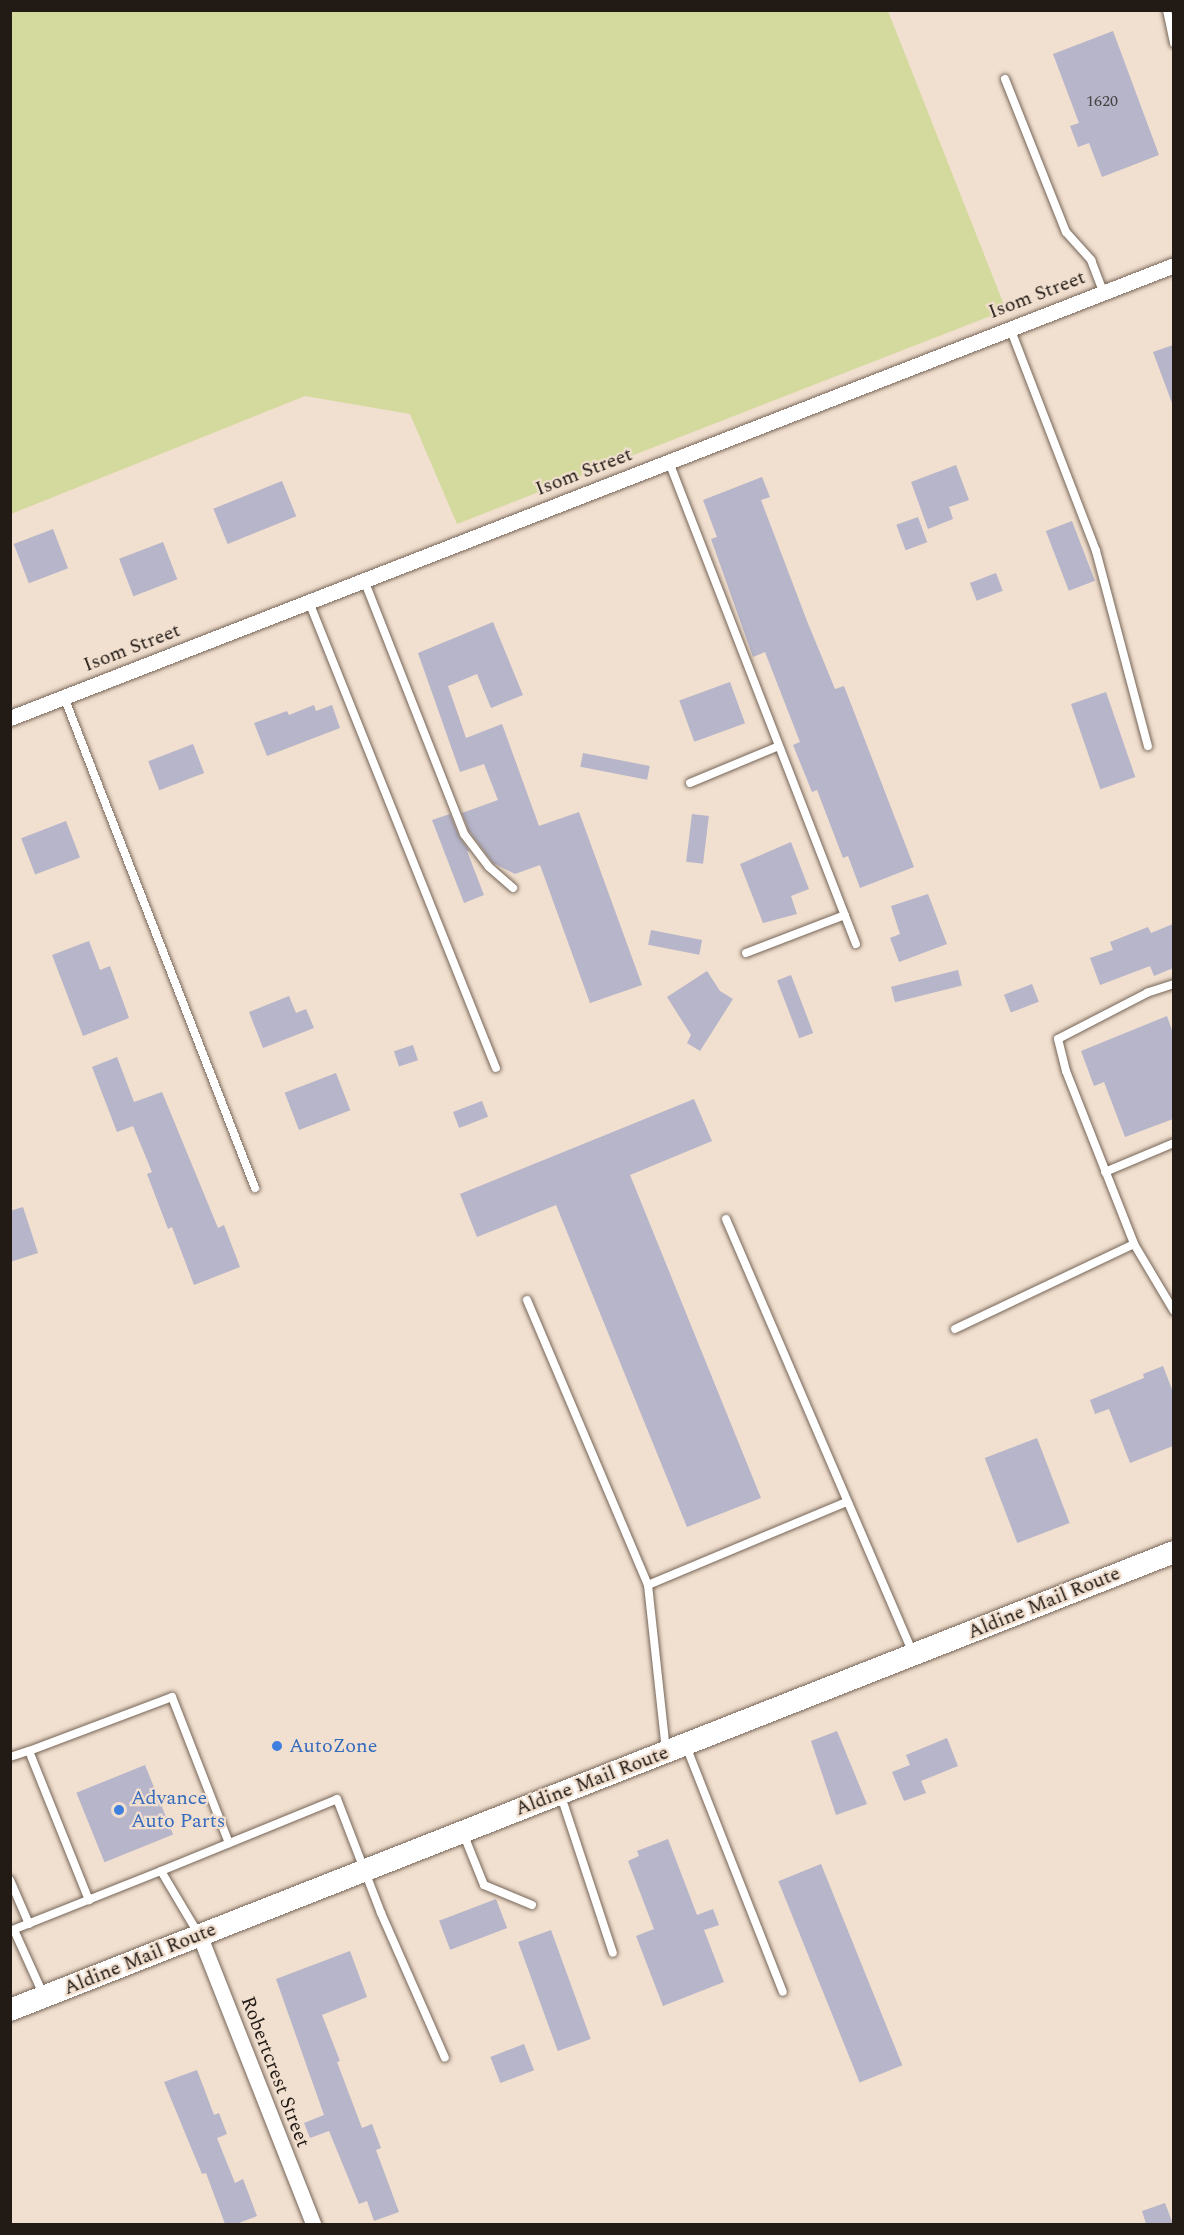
<!DOCTYPE html>
<style>
body{margin:0}
#map{position:relative;width:1184px;height:2235px;overflow:hidden;background:#f1dfcf;font-family:Spectral,serif}
div>[style]{position:absolute}
[style*='--x']{left:calc(var(--x)*1px);top:calc(var(--y)*1px);width:calc(var(--w)*1px);rotate:calc(var(--a)*1deg)}
.green>*{inset:0;background:#d4da9d}
.building>*{inset:0;background:#b6b5ca;transform-origin:0 0}
.roads{filter:drop-shadow(0 0 2px #766658) drop-shadow(0 0 2px #766658)}
.lane>*{height:8px;margin:-4px;padding:0 4px;transform-origin:4px;border-radius:4px;background:#fff}
.street>*{height:15px;margin:-7.5px;padding:0 7.5px;transform-origin:7.5px;border-radius:7.5px;background:#fff}
.secondary>*{height:22px;margin:-11px;padding:0 11px;transform-origin:11px;border-radius:11px;background:#fff}
.dots>*{width:16px;height:16px;translate:-50% -50%;box-sizing:border-box;border:3px solid #f1dfcf;border-radius:50%}
span{translate:-50% -50%;white-space:nowrap;text-align:center;line-height:1.15;-webkit-text-stroke:4.5px #f1dfcf;paint-order:stroke}
.number-label{font-size:16px;color:#464142}
.number-label span{-webkit-text-stroke-width:0}
.street-label{font-size:20px;color:#211a15}
.shop-label{font-size:20px;color:#366cbe}
.left{translate:0 -50%;text-align:left}
.frame{position:absolute;inset:0;border:12px solid #211a15;pointer-events:none}
</style>
<div id="map">
<div class="green">
<i style="clip-path:polygon(11px 10px,888px 11px,1006px 310px,457px 524px,410px 414px,305px 396px,11px 514px)"></i>
</div>
<div class="building">
<i style="clip-path:polygon(1113px 31px,1159px 155px,1102px 177px,1089px 143px,1078px 147px,1070px 126px,1079px 123px,1053px 54px)"></i>
<i style="clip-path:polygon(1173px 345px,1173px 402px,1172px 403px,1153px 352px)"></i>
<i style="clip-path:polygon(956px 465px,969px 500px,949px 507px,953px 519px,928px 529px,911px 482px)"></i>
<i style="clip-path:polygon(762px 477px,770px 497px,761px 500px,807px 621px,835px 689px,844px 686px,914px 867px,860px 888px,848px 856px,843px 858px,817px 790px,812px 792px,793px 745px,800px 742px,765px 652px,753px 657px,711px 539px,717px 537px,703px 500px)"></i>
<i style="left:282px;top:481px;width:38px;height:74px;rotate:68deg"></i>
<i style="left:918px;top:517px;width:27px;height:23px;rotate:70deg"></i>
<i style="left:1072px;top:521px;width:64px;height:28px;rotate:69deg"></i>
<i style="left:53px;top:529px;width:42px;height:42px;rotate:69deg"></i>
<i style="left:163px;top:542px;width:40px;height:47px;rotate:69deg"></i>
<i style="left:996px;top:573px;width:19px;height:28px;rotate:69deg"></i>
<i style="clip-path:polygon(493px 622px,523px 695px,491px 708px,477px 674px,448px 686px,466px 738px,502px 724px,539px 826px,579px 812px,642px 985px,590px 1003px,540px 865px,515px 874px,493px 863px,469px 831px,462px 813px,498px 800px,484px 764px,460px 772px,418px 653px)"></i>
<i style="left:730px;top:682px;width:44px;height:54px;rotate:70deg"></i>
<i style="left:1106px;top:692px;width:90px;height:37px;rotate:71deg"></i>
<i style="clip-path:polygon(314px 705px,316px 711px,332px 705px,340px 728px,267px 756px,254px 723px,287px 711px,289px 715px)"></i>
<i style="left:193px;top:744px;width:31px;height:48px;rotate:69deg"></i>
<i style="left:583px;top:753px;width:68px;height:14px;rotate:11deg"></i>
<i style="clip-path:polygon(450px 814px,459px 836px,470px 852px,467px 851px,484px 895px,464px 903px,432px 820px)"></i>
<i style="left:692px;top:814px;width:17px;height:48px;rotate:7deg"></i>
<i style="left:66px;top:821px;width:39px;height:48px;rotate:69deg"></i>
<i style="clip-path:polygon(791px 842px,809px 889px,791px 896px,797px 914px,763px 923px,740px 864px)"></i>
<i style="clip-path:polygon(928px 894px,947px 944px,899px 962px,890px 938px,900px 934px,891px 906px)"></i>
<i style="clip-path:polygon(1173px 924px,1173px 968px,1154px 976px,1150px 966px,1100px 985px,1090px 958px,1113px 950px,1110px 942px,1148px 927px,1151px 933px)"></i>
<i style="left:651px;top:930px;width:52px;height:15px;rotate:11deg"></i>
<i style="clip-path:polygon(89px 941px,100px 970px,110px 966px,129px 1018px,83px 1036px,52px 955px)"></i>
<i style="left:958px;top:970px;width:16px;height:69px;rotate:76deg"></i>
<i style="clip-path:polygon(707px 971px,720px 991px,733px 999px,700px 1051px,687px 1043px,691px 1035px,667px 997px)"></i>
<i style="left:791px;top:975px;width:62px;height:15px;rotate:69deg"></i>
<i style="left:1032px;top:984px;width:19px;height:30px;rotate:69deg"></i>
<i style="clip-path:polygon(289px 996px,296px 1013px,306px 1009px,314px 1028px,263px 1048px,249px 1012px)"></i>
<i style="clip-path:polygon(1167px 1016px,1173px 1033px,1173px 1119px,1125px 1137px,1104px 1082px,1094px 1086px,1081px 1051px)"></i>
<i style="left:413px;top:1045px;width:16px;height:20px;rotate:72deg"></i>
<i style="clip-path:polygon(117px 1057px,134px 1102px,162px 1092px,218px 1228px,224px 1225px,240px 1267px,194px 1285px,172px 1227px,168px 1229px,147px 1174px,152px 1172px,133px 1126px,117px 1132px,92px 1067px)"></i>
<i style="left:336px;top:1073px;width:40px;height:55px;rotate:69deg"></i>
<i style="clip-path:polygon(694px 1099px,712px 1141px,630px 1175px,761px 1498px,687px 1527px,556px 1205px,477px 1237px,460px 1194px)"></i>
<i style="left:482px;top:1101px;width:17px;height:31px;rotate:69deg"></i>
<i style="clip-path:polygon(23px 1207px,38px 1253px,10px 1262px,10px 1211px)"></i>
<i style="clip-path:polygon(1163px 1366px,1173px 1392px,1173px 1446px,1130px 1463px,1109px 1409px,1095px 1414px,1090px 1400px,1144px 1378px,1143px 1374px)"></i>
<i style="left:1037px;top:1438px;width:91px;height:56px;rotate:69deg"></i>
<i style="clip-path:polygon(837px 1731px,867px 1804px,836px 1815px,811px 1741px)"></i>
<i style="clip-path:polygon(947px 1738px,958px 1766px,921px 1781px,926px 1793px,904px 1801px,892px 1772px,910px 1765px,906px 1755px)"></i>
<i style="left:145px;top:1765px;width:75px;height:74px;rotate:68deg"></i>
<i style="clip-path:polygon(668px 1839px,697px 1915px,713px 1909px,719px 1925px,704px 1930px,724px 1982px,663px 2006px,636px 1936px,654px 1929px,628px 1861px,639px 1856px,637px 1851px)"></i>
<i style="left:821px;top:1864px;width:217px;height:46px;rotate:68deg"></i>
<i style="left:496px;top:1899px;width:31px;height:61px;rotate:69deg"></i>
<i style="left:551px;top:1930px;width:116px;height:35px;rotate:70deg"></i>
<i style="clip-path:polygon(350px 1951px,367px 1997px,322px 2015px,340px 2061px,337px 2062px,362px 2128px,372px 2124px,381px 2148px,376px 2150px,399px 2212px,374px 2221px,367px 2201px,359px 2204px,329px 2131px,310px 2138px,304px 2123px,324px 2115px,276px 1979px)"></i>
<i style="left:524px;top:2044px;width:28px;height:36px;rotate:69deg"></i>
<i style="clip-path:polygon(197px 2070px,214px 2115px,219px 2113px,227px 2134px,217px 2138px,235px 2183px,243px 2179px,257px 2216px,236px 2224px,225px 2224px,206px 2173px,202px 2174px,164px 2082px)"></i>
<i style="clip-path:polygon(1165px 2203px,1173px 2224px,1146px 2224px,1142px 2211px)"></i>
</div>
<div class="roads">
<div class="lane">
<i style="--x:1167;--y:10;--w:34;--a:78"></i>
<i style="--x:1005;--y:79;--w:165;--a:68.3"></i>
<i style="--x:1066;--y:232;--w:38;--a:48"></i>
<i style="--x:1091;--y:260;--w:34;--a:69"></i>
<i style="--x:1010;--y:328;--w:239;--a:68.9"></i>
<i style="--x:1096;--y:551;--w:202;--a:75.1"></i>
<i style="--x:669;--y:462;--w:517;--a:68.8"></i>
<i style="--x:364;--y:580;--w:273;--a:68.5"></i>
<i style="--x:464;--y:834;--w:41;--a:52.9"></i>
<i style="--x:489;--y:867;--w:32;--a:41"></i>
<i style="--x:309;--y:602;--w:502;--a:68.14"></i>
<i style="--x:64;--y:697;--w:527;--a:68.74"></i>
<i style="--x:690;--y:783;--w:96;--a:-22.6"></i>
<i style="--x:746;--y:953;--w:106;--a:-21"></i>
<i style="--x:1174;--y:984;--w:28;--a:162"></i>
<i style="--x:1147;--y:993;--w:100;--a:152.7"></i>
<i style="--x:1058;--y:1039;--w:33;--a:76"></i>
<i style="--x:1066;--y:1071;--w:186;--a:68.5"></i>
<i style="--x:1134;--y:1244;--w:78;--a:59.2"></i>
<i style="--x:1105;--y:1172;--w:75;--a:-22.8"></i>
<i style="--x:726;--y:1219;--w:473;--a:66.7"></i>
<i style="--x:527;--y:1300;--w:310;--a:67"></i>
<i style="--x:648;--y:1585;--w:166;--a:83.8"></i>
<i style="--x:955;--y:1329;--w:198;--a:-25.4"></i>
<i style="--x:648;--y:1585;--w:215;--a:-22.7"></i>
<i style="--x:686;--y:1746;--w:264;--a:68.5"></i>
<i style="--x:29;--y:1751;--w:153;--a:-20.7"></i>
<i style="--x:172;--y:1697;--w:157;--a:68.7"></i>
<i style="--x:10;--y:1757;--w:20;--a:-18"></i>
<i style="--x:29;--y:1751;--w:161;--a:68.1"></i>
<i style="--x:561;--y:1796;--w:165;--a:71.7"></i>
<i style="--x:463;--y:1833;--w:56;--a:68"></i>
<i style="--x:484;--y:1885;--w:52;--a:22.6"></i>
<i style="--x:161;--y:1871;--w:190;--a:-22.2"></i>
<i style="--x:337;--y:1799;--w:122;--a:68.9"></i>
<i style="--x:381;--y:1913;--w:158;--a:66.2"></i>
<i style="--x:10;--y:1880;--w:48;--a:66.6"></i>
<i style="--x:14;--y:1930;--w:70;--a:65.6"></i>
<i style="--x:10;--y:1931;--w:162;--a:-21.7"></i>
<i style="--x:161;--y:1871;--w:72;--a:59.2"></i>
</div>
<div class="street">
<i style="--x:10;--y:718;--w:1249;--a:-21.26"></i>
<i style="--x:199;--y:1934;--w:312;--a:68.5"></i>
</div>
<div class="secondary">
<i style="--x:10;--y:2010;--w:1251;--a:-21.48"></i>
</div>
</div>
<div class="dots">
<i style="left:277px;top:1746px;background:#3f7fe0"></i>
<i style="left:119px;top:1810px;background:#3f7fe0"></i>
</div>
<div class="number-label">
<span style="left:1102px;top:101px">1620</span>
</div>
<div class="street-label">
<span style="left:1037px;top:295px;rotate:-21deg">Isom Street</span>
<span style="left:584px;top:472px;rotate:-21deg">Isom Street</span>
<span style="left:132px;top:648px;rotate:-21deg">Isom Street</span>
<span style="left:1044px;top:1603px;rotate:-22deg">Aldine Mail Route</span>
<span style="left:592px;top:1781px;rotate:-21deg">Aldine Mail Route</span>
<span style="left:140px;top:1959px;rotate:-22deg">Aldine Mail Route</span>
<span style="left:275px;top:2072px;rotate:69deg">Robertcrest Street</span>
</div>
<div class="shop-label">
<span class="left" style="left:289px;top:1746px">AutoZone</span>
<span class="left" style="left:131px;top:1810px">Advance<br>Auto Parts</span>
</div>
<div class="frame"></div>
</div>
